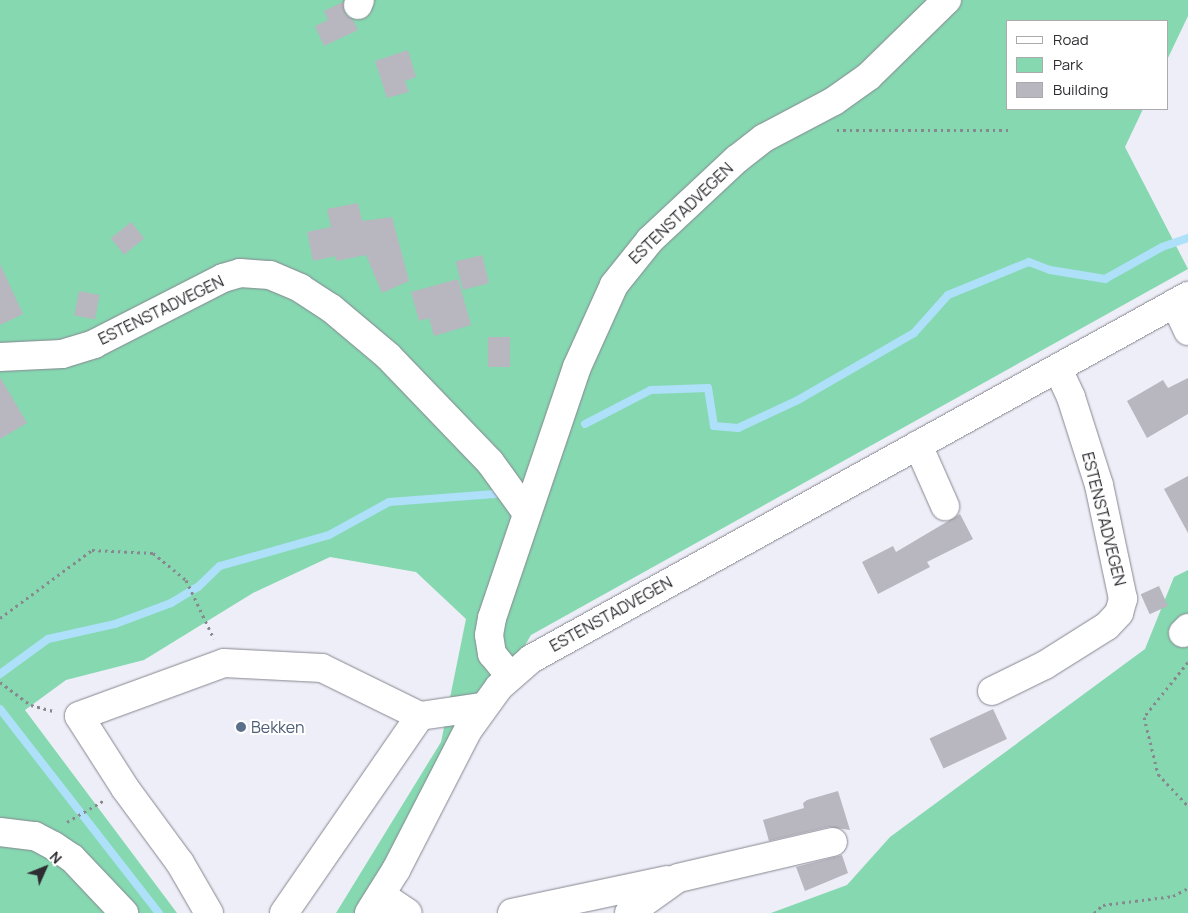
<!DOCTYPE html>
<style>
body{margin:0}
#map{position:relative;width:1188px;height:913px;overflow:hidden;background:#eeeef8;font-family:Manrope,sans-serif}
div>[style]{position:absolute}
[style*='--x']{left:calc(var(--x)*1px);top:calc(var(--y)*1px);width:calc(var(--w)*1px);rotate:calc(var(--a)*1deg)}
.green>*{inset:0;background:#86d8b1}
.stream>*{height:8px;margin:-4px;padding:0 4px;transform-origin:4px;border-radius:4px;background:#aee0fa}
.building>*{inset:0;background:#b8b6bf;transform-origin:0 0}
.path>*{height:3px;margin-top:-1.5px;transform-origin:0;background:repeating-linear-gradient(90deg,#88888f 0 2.5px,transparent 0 6.5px)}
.roads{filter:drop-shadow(0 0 1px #868690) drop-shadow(0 0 1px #868690)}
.minor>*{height:28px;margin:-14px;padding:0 14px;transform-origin:14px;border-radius:14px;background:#fff}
.dots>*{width:14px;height:14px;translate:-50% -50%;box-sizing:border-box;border:2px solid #fff;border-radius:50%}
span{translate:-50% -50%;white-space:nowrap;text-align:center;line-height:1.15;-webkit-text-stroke:4px #fff;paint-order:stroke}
.street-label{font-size:16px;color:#2e2e32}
.service-label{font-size:16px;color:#4e5e75}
.left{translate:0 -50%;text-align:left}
.legend{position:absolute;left:1006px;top:20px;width:162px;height:90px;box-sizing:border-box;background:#fff;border:1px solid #ababad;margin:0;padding:6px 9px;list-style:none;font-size:15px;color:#2e2e32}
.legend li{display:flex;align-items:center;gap:10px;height:25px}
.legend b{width:25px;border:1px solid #ababad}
.north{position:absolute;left:20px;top:843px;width:50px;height:50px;-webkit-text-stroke:4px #fff;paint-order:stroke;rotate:46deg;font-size:14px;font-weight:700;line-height:20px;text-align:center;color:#2e2e32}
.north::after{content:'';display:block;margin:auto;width:18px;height:22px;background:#2e2e32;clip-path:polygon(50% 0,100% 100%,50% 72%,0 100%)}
</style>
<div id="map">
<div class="green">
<i style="clip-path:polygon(0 0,1188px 0,1188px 16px,1167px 60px,1167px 21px,1007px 21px,1007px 109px,1143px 109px,1125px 147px,1188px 269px,531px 635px,368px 913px,336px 913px,441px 742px,466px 619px,416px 572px,330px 557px,253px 593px,144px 660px,66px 680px,25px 710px,177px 913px,0 913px)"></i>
<i style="clip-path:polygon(1188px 570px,1188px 913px,771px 913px,847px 885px,890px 837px,1145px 649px,1174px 577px)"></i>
</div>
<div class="stream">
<i style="--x:585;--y:424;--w:74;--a:-27.3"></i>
<i style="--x:651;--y:390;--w:57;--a:-2"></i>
<i style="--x:708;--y:388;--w:38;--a:81"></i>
<i style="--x:714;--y:426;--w:24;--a:5"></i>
<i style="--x:738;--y:428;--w:66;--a:-25"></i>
<i style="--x:798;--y:400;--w:134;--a:-30"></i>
<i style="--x:914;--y:333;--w:51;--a:-48.2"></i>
<i style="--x:948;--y:295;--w:87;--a:-22.2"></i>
<i style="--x:1029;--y:262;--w:22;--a:21"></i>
<i style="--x:1050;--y:270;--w:56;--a:9.3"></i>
<i style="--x:1105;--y:279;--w:65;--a:-29.3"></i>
<i style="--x:1162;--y:247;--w:28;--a:-19"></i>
<i style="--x:0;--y:674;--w:59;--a:-36.1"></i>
<i style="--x:48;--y:639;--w:69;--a:-12.6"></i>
<i style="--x:115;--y:624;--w:60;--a:-20.6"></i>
<i style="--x:171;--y:603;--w:31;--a:-31"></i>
<i style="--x:198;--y:587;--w:30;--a:-44"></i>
<i style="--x:220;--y:566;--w:113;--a:-15.9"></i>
<i style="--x:329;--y:535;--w:68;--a:-28.8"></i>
<i style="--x:389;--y:502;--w:106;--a:-4.3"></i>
<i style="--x:0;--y:709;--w:259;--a:52.1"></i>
</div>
<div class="building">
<i style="clip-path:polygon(343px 2px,345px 14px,353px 20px,358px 30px,324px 46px,315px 26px,328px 20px,324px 11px)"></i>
<i style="clip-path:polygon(408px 50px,416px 77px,405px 81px,409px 92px,387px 98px,375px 61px)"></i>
<i style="clip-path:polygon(358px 203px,362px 221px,392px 217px,409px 281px,382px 293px,366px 255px,336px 261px,335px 256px,313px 261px,307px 232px,331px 227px,327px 209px)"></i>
<i style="left:131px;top:222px;width:21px;height:26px;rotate:51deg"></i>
<i style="left:482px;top:255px;width:29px;height:27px;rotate:76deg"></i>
<i style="clip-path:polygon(0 264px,23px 314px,0 325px)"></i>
<i style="clip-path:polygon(458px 279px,471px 325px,434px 336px,429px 318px,419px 321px,411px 292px)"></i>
<i style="left:79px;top:291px;width:21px;height:25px;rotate:11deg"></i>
<i style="left:488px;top:337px;width:22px;height:30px"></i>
<i style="clip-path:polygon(0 377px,27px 423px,0 439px)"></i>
<i style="clip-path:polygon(1188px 378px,1188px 414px,1147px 438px,1127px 401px,1163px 380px,1168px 388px)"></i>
<i style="clip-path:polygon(1188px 476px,1188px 533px,1164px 489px)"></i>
<i style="clip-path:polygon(960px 514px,973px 539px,927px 562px,930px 567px,878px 594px,862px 562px,893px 546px,896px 552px)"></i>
<i style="left:1159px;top:586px;width:22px;height:20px;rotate:66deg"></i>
<i style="left:993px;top:709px;width:33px;height:70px;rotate:65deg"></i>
<i style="clip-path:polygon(838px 791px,850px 830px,829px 827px,769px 841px,763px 820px,804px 808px,803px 803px,807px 800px)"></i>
<i style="clip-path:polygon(842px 855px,848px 873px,805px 891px,796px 867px)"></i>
</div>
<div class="path">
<i style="--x:837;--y:130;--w:175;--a:0"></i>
<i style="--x:0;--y:618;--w:114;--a:-36.5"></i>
<i style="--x:92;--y:550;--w:61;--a:2.8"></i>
<i style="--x:153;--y:553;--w:43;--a:39.3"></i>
<i style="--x:186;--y:580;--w:65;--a:64.6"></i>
<i style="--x:1188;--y:662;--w:70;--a:128.7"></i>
<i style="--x:1144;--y:717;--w:59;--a:76.2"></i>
<i style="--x:1158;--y:774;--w:44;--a:46.8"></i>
<i style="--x:0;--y:682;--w:39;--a:37"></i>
<i style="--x:31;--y:705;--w:24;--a:15"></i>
<i style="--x:67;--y:822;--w:42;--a:-30.3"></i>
<i style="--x:1094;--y:913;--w:12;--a:-42"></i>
<i style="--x:1103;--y:905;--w:71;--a:-7.3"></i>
<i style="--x:1173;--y:896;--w:17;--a:-28"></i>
</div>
<div class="roads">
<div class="minor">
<i style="--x:358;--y:5;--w:5;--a:-68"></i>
<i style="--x:1175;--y:303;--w:31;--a:65"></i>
<i style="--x:0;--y:357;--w:62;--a:-2.8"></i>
<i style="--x:62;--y:354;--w:34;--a:-17"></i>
<i style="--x:94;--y:344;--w:145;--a:-27.1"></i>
<i style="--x:223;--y:278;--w:18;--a:-16"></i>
<i style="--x:240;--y:273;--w:30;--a:4"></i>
<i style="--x:270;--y:275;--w:33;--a:23"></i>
<i style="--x:300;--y:288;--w:37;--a:33"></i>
<i style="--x:331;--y:308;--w:75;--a:40.1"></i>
<i style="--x:388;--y:356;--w:147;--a:46.1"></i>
<i style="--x:490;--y:462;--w:62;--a:54.2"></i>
<i style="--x:918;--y:445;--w:67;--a:66.1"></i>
<i style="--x:1183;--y:633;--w:7;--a:-45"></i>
<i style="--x:510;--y:676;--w:28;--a:-129"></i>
<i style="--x:492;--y:654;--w:19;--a:-99"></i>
<i style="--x:489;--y:635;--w:17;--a:-80"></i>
<i style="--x:492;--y:618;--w:265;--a:-71.3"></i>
<i style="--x:577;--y:367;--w:90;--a:-65.7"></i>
<i style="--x:614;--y:285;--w:58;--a:-51.3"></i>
<i style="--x:650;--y:240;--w:119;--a:-43"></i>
<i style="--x:737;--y:159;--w:34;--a:-38"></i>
<i style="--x:764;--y:138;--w:79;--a:-27.9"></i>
<i style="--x:834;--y:101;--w:43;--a:-35.5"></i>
<i style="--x:869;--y:76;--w:109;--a:-44.3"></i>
<i style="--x:992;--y:691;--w:59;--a:-26.1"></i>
<i style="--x:1045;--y:665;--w:73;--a:-32.2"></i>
<i style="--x:1107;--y:626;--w:18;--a:-47"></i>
<i style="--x:1119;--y:613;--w:15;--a:-74"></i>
<i style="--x:1123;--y:599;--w:116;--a:-101.9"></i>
<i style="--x:1099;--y:485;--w:92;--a:-107.7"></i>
<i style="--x:1071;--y:397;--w:31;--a:-115"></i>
<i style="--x:0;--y:832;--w:35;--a:7"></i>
<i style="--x:35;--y:836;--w:21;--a:28"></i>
<i style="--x:54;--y:846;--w:22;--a:34"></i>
<i style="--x:72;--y:858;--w:76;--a:46.6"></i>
<i style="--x:381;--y:895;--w:32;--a:34"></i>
<i style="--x:209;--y:913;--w:58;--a:-120.1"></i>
<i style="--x:180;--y:863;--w:93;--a:-126.3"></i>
<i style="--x:125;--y:788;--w:85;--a:-122.6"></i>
<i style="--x:79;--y:716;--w:154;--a:-20.1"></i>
<i style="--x:224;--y:663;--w:98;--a:2.9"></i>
<i style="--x:322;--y:668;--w:109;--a:26.1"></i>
<i style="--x:284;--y:913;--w:239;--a:-55.4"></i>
<i style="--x:420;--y:716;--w:63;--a:-8.3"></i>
<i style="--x:369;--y:913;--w:51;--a:-57.9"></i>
<i style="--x:396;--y:870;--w:157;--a:-62.8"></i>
<i style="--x:468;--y:730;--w:53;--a:-54.2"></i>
<i style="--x:499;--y:687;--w:43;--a:-41.2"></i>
<i style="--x:531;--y:659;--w:751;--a:-28.92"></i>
<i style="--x:512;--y:913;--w:158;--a:-12"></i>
<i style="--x:629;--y:913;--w:60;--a:-35.5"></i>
<i style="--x:678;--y:878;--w:159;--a:-13.1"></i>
</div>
</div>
<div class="dots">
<i style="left:241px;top:727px;background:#5c6f8a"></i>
</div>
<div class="street-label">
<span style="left:681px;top:213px;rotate:-44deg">ESTENSTADVEGEN</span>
<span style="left:161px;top:310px;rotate:-26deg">ESTENSTADVEGEN</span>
<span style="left:1104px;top:519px;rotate:76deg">ESTENSTADVEGEN</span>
<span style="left:611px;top:614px;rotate:-29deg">ESTENSTADVEGEN</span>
</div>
<div class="service-label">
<span class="left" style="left:251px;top:727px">Bekken</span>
</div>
<ul class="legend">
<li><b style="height:6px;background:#fff"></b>Road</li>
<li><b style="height:14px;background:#86d8b1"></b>Park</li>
<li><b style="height:14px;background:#b8b6bf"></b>Building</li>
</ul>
<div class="north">N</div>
</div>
